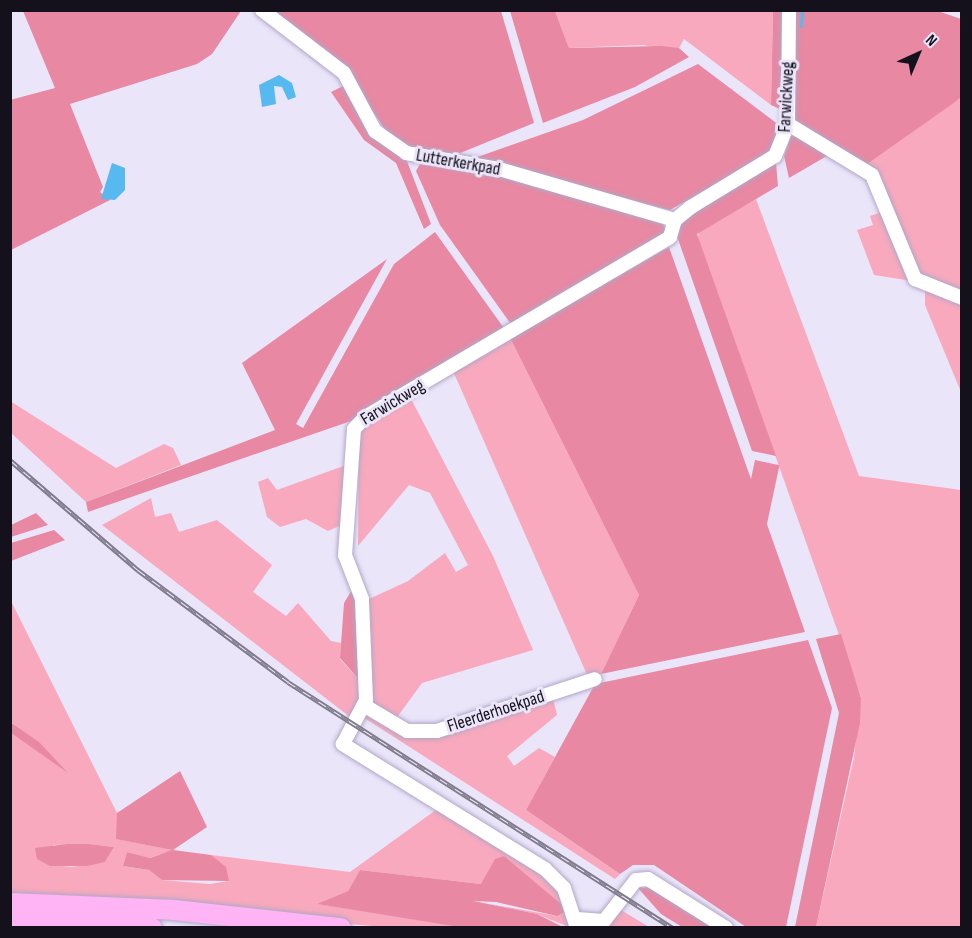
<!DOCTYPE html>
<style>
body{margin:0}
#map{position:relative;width:972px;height:938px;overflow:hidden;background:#ebe5fa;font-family:"Sofia Sans Condensed",sans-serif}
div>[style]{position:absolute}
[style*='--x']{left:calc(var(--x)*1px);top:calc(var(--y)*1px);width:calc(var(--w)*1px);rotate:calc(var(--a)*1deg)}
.green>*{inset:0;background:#f8a9bd}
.forest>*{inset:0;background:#e888a2;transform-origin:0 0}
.water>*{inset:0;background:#56b9ef}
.stream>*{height:3px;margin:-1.5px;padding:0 1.5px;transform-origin:1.5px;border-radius:1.5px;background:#56b9ef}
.roads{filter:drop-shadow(0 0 2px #b1a7c8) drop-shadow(0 0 2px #b1a7c8)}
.minor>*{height:14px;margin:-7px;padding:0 7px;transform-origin:7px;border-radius:7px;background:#fff}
.highway>*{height:20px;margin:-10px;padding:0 10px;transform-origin:10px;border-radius:10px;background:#ffb4f5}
.rail>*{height:5px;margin-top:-2.5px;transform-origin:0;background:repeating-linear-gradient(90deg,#ebe5fa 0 9px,#807b8c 0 18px);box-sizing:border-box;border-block:2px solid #807b8c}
span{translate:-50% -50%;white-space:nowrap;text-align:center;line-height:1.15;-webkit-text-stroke:6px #ebe5fa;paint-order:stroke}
.street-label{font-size:18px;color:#15111c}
.frame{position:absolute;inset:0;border:12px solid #15111c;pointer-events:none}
.north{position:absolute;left:888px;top:24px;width:60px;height:60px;-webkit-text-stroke:4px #ebe5fa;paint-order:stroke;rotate:44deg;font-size:16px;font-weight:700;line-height:24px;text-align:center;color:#15111c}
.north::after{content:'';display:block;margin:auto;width:21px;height:27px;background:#15111c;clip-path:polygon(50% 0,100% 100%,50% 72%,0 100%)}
</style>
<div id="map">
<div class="green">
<i style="clip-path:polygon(555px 11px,773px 11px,771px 105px,684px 39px,677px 52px,643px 45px,569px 48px)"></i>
<i style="clip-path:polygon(961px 97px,961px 292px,918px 276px,881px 179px,866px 165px)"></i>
<i style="clip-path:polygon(756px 199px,859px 476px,961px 490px,961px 927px,816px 927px,854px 757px,861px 697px,698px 238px,699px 231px)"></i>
<i style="clip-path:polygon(885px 211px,912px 281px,874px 275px,857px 230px,873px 225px,870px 216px)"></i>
<i style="clip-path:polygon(925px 290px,961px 301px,961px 392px,925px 305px)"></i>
<i style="clip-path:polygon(510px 338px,639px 595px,601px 674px,588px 677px,453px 371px)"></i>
<i style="clip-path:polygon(409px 395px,493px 556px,533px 650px,422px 683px,393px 723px,375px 711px,368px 695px,369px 599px,408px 581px,445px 553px,456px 572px,468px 565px,430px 493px,409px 485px,358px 546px,359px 425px)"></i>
<i style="clip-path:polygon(10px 401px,116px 468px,164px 444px,173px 448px,181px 465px,86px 502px,11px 433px)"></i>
<i style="clip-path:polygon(349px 464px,346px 523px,328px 531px,306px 519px,280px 527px,267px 517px,258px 482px,268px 478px,277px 490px)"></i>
<i style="clip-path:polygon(151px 498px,155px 517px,171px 513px,179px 532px,217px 520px,272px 565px,253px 592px,286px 616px,298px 603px,331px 641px,341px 643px,340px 659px,362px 683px,363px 700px,350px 717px,102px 525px)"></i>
<i style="clip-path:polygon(evenodd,10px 599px,117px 813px,117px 839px,173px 850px,149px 858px,127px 852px,123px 866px,149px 870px,162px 880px,210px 884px,229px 881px,211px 855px,350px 872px,440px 807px,562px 889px,569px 927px,537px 914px,472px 901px,557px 916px,481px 884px,360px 870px,348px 891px,318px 904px,466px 927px,385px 927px,11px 897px,11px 733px,66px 771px,11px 722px,10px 599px,53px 845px,89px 844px,114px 847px,105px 862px,71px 867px,56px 865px,53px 845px)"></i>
<i style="clip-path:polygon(553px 698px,557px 715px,507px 756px,514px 766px,539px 748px,555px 757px,526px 810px,620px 874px,615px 879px,366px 719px,358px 722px,365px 713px,414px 735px,457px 732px)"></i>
<i style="clip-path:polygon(621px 910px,649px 927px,585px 928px,605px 926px)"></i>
</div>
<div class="forest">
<i style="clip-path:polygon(935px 10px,961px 19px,961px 97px,955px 102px,866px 165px,792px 123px,795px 11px)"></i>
<i style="clip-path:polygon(23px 11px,241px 11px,212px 54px,197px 64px,70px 104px,103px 187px,100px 192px,110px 200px,11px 250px,10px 100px,55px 88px)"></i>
<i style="clip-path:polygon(268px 11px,501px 11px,534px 123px,448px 158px,421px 156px,391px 138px,353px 83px)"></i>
<i style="clip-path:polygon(510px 11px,555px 11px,569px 48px,661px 46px,679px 48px,689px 57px,635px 87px,543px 123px)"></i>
<i style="clip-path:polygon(773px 11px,788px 11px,785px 104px,780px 109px,771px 105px)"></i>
<i style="clip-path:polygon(698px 64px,783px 128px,770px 153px,670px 210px,469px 160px,583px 120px)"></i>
<i style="clip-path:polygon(345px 85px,370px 134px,405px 156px,431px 224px,424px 229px,396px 163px,364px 140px,331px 92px)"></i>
<i style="clip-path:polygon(791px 136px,798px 137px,832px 153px,789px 178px,784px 156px)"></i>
<i style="clip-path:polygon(776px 163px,778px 186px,697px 234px,776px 456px,752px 451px,671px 219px)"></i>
<i style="clip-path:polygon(420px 164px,486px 171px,660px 217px,668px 236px,513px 327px,440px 225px,416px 171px)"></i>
<i style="clip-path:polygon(435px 232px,506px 331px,351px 421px,88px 512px,86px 502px,275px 430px,242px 363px,387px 259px,296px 424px,303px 428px,394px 264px)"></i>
<i style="clip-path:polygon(669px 247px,805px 632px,601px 674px,639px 595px,510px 338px)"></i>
<i style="left:755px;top:460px;width:25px;height:181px;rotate:12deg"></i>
<i style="clip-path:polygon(36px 513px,48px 525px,11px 537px,11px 525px)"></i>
<i style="clip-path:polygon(54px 530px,65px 540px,11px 561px,11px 543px)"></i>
<i style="clip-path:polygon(358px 580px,362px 683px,340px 658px,344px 603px)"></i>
<i style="clip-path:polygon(841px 634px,861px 698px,860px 723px,816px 927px,795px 927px,839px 713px,816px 639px)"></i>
<i style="clip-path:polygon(808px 640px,832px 708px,786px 927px,746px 927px,654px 865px,633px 865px,620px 874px,526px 810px,595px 684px)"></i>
<i style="clip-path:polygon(10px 722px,39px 742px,68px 773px,11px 733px)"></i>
<i style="clip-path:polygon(180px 771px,207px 827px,173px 850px,211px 855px,226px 867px,229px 881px,162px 880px,149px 870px,123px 866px,127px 852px,150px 858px,172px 850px,116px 839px,117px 813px)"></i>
<i style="clip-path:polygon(67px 844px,89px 844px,114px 847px,105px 862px,87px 866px,50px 866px,37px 859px,35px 848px)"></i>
<i style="clip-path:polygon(504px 856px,568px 910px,557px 916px,496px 902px,473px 901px,537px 914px,563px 927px,466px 928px,317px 904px,348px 891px,360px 870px,481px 884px,495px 859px)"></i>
<i style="clip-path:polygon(659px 887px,721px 927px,682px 927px,661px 914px,638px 888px)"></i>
</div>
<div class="water">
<i style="clip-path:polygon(279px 75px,292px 83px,296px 97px,288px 100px,282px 87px,274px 86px,276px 104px,262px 107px,259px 85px)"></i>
<i style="clip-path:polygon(112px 163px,125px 168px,125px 190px,115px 200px,101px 199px)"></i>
</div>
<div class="stream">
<i style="--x:801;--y:26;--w:16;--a:-86"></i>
</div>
<div class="roads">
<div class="minor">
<i style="--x:262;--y:10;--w:103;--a:37.5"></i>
<i style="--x:344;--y:73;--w:66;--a:61.9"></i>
<i style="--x:375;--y:131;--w:38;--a:35"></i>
<i style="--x:406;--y:153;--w:94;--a:9.8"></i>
<i style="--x:499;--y:169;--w:183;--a:16.2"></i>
<i style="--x:788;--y:124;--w:98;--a:31.3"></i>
<i style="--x:872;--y:175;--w:113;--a:67.5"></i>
<i style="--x:915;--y:279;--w:51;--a:22"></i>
<i style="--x:365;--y:706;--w:49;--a:30.8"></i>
<i style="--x:407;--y:731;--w:30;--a:0"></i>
<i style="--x:437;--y:731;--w:166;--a:-18.2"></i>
<i style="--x:577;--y:919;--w:27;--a:4"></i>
<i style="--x:604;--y:921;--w:52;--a:-52"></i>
<i style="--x:636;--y:880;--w:12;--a:-5"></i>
<i style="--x:648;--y:879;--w:92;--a:32.1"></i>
<i style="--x:577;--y:928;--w:42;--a:-108"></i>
<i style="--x:564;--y:888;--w:27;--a:-135"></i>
<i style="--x:545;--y:869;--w:238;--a:-148.3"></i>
<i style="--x:343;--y:744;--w:50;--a:-62.4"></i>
<i style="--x:366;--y:700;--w:101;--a:-92.3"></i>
<i style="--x:362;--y:599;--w:47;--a:-111.1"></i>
<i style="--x:345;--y:555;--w:126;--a:-85.9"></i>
<i style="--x:354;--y:429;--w:16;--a:-47"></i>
<i style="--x:365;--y:417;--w:354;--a:-30.5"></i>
<i style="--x:670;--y:237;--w:18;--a:-74"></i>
<i style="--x:675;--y:220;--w:21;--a:-39"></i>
<i style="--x:691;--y:207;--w:98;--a:-31.3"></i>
<i style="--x:775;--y:156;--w:35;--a:-68"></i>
<i style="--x:788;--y:124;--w:114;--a:-89.5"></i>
</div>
<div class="highway">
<i style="--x:10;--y:903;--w:164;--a:2.4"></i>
<i style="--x:174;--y:910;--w:168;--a:6.2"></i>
<i style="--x:10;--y:922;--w:142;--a:2.4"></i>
</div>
</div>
<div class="rail">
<i style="--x:10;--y:460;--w:169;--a:40.7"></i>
<i style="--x:138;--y:570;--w:187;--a:36.7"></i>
<i style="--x:288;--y:682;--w:457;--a:32.6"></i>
</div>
<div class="street-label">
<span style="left:787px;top:97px;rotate:-87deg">Farwickweg</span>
<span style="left:458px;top:163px;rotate:10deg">Lutterkerkpad</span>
<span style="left:393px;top:403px;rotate:-31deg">Farwickweg</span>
<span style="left:496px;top:712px;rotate:-18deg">Fleerderhoekpad</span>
</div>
<div class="frame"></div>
<div class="north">N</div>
</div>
